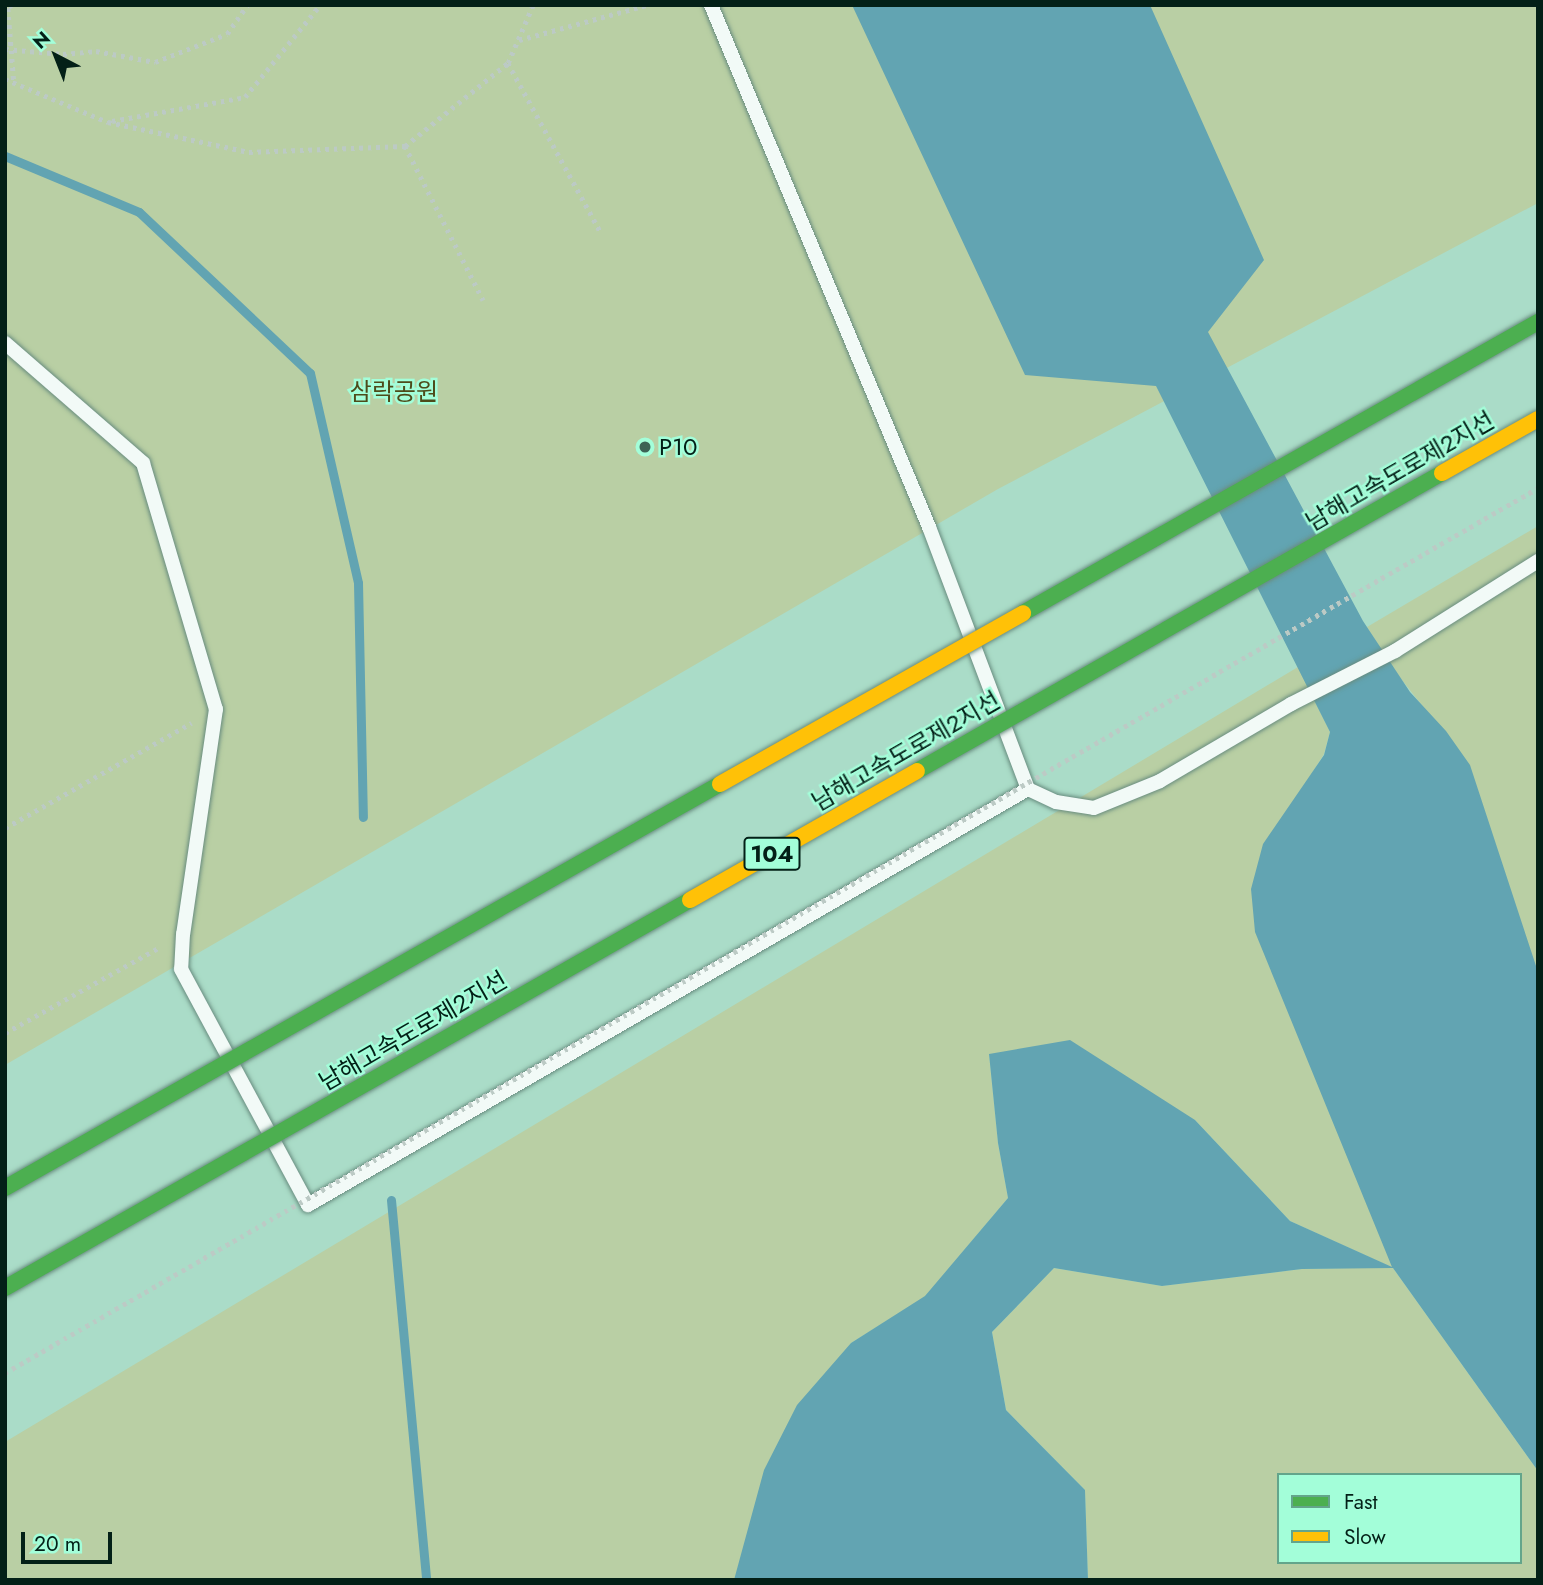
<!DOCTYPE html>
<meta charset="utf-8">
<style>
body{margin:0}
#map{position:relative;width:1543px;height:1585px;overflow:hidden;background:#aadcc8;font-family:Jost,"Noto Sans KR",sans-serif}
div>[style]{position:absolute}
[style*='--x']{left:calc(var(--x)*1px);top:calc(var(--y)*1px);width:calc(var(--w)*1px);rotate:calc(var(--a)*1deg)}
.green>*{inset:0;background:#b9cfa4}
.water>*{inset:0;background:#62a4b2}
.stream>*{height:9px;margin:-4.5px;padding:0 4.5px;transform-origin:4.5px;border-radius:4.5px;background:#62a4b2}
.path>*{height:4.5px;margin-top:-2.25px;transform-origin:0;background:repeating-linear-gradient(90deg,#bccac5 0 3.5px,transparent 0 8.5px)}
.roads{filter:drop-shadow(0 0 2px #688c7f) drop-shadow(0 0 2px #688c7f)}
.lane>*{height:14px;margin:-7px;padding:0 7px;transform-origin:7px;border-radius:7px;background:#f2faf7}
.path-bridge>*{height:4.5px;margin-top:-2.25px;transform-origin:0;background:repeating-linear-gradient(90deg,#bccac5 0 3.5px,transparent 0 8.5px)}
.bridges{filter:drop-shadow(0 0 2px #688c7f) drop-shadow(0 0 2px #688c7f)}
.fast-bridge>*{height:16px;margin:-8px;padding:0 8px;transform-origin:8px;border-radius:8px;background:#4caf50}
.slow-bridge>*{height:16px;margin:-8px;padding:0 8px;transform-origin:8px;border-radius:8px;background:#ffc107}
.dots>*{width:19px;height:19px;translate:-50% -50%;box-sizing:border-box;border:4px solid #a3fed9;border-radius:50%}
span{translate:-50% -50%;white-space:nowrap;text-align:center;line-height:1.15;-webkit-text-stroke:5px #a3fed9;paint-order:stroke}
.shield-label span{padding:2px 5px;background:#a3fed9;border:2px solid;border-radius:5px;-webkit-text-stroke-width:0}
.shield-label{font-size:23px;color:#032017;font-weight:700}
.park-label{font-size:24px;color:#4d4b1a}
.poi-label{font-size:24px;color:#032017}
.left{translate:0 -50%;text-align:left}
.street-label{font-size:24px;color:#032017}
.frame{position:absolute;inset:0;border:7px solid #032017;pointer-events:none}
.legend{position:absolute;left:1277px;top:1473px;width:245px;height:91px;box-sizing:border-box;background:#a3fed9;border:2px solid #63a58b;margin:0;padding:9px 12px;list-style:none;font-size:21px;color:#032017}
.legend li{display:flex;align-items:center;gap:14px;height:35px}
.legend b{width:35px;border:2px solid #63a58b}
.north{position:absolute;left:21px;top:21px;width:70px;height:70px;-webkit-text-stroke:5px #a3fed9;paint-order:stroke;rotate:318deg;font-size:19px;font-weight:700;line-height:28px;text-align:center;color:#032017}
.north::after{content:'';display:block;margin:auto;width:24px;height:32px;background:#032017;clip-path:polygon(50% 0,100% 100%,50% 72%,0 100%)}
.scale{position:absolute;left:21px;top:1532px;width:91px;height:32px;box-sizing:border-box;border:4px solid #032017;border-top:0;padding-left:9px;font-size:21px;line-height:24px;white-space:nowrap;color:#032017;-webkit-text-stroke:5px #a3fed9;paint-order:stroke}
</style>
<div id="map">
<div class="green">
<i style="clip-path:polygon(5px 5px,1538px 5px,1538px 203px,998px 489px,5px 1065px)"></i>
<i style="clip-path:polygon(1538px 526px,1538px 972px,1424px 708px,1391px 666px,1367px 627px)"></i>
<i style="clip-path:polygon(evenodd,1298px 667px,1330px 732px,1324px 754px,1303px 788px,1393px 1268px,1538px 1471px,1538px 1580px,1088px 1580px,1085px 1490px,1006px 1410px,992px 1332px,1054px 1268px,1162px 1286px,1302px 1269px,1391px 1267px,1290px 1221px,1195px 1120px,989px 1054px,998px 1143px,1008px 1198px,925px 1297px,851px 1343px,744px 1550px,734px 1580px,5px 1580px,5px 1442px,1298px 667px,1279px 1475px,1520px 1475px,1520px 1562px,1279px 1562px,1279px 1475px)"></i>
</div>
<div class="water">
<i style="clip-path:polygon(852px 5px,1150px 5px,1264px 260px,1208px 332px,1363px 621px,1410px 692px,1446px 731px,1470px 765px,1538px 972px,1538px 1471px,1393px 1268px,1302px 1269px,1162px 1286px,1054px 1268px,992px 1332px,1006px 1410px,1085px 1490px,1088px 1580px,734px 1580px,764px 1470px,797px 1405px,851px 1343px,925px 1296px,1008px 1198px,998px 1143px,989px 1054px,1070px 1040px,1195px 1120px,1290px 1221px,1392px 1267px,1255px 932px,1251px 889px,1263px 844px,1324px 755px,1330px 732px,1156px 386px,1025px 375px)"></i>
</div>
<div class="stream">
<i style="--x:5;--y:156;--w:145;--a:22.7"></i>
<i style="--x:139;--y:212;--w:235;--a:43.3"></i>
<i style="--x:310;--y:373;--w:215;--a:77.1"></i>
<i style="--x:358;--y:583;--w:234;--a:88.8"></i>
<i style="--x:391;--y:1200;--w:382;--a:84.7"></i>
</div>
<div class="path">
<i style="--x:12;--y:5;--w:5;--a:143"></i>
<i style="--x:8;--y:8;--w:75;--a:85.4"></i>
<i style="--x:519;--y:40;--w:133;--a:-15.3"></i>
<i style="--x:5;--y:49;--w:58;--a:4.9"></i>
<i style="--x:63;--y:54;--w:33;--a:-5"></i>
<i style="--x:96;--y:51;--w:60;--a:10.6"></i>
<i style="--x:155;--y:62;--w:77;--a:-21.3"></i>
<i style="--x:227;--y:34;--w:35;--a:-55"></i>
<i style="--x:508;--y:63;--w:192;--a:61.3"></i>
<i style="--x:5;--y:79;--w:112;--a:22.7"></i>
<i style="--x:108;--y:122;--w:144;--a:12"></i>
<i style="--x:249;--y:152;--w:156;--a:-2.2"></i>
<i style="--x:405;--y:146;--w:132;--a:-38.9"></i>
<i style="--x:508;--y:63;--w:63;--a:-66.7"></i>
<i style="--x:112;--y:121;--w:135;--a:-10.2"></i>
<i style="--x:245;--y:97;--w:119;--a:-50.8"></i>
<i style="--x:405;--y:146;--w:173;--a:63.1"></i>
<i style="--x:5;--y:828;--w:214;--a:-29.4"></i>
<i style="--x:5;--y:1033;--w:177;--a:-29"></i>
</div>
<div class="roads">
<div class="lane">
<i style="--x:711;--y:5;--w:566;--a:67.33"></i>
<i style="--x:929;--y:527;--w:280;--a:69.3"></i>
<i style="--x:1028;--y:789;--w:31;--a:25"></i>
<i style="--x:1056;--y:802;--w:38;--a:9"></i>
<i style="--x:1094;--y:808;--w:71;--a:-22.2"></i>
<i style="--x:1160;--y:781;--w:152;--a:-30.4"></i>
<i style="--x:1291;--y:704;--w:117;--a:-27"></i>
<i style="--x:1395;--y:651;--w:169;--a:-32.2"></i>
<i style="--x:5;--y:343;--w:183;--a:41"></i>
<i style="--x:143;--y:463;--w:257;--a:73.5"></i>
<i style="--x:216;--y:709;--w:227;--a:98.3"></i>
<i style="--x:183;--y:934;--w:35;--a:93"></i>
<i style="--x:181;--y:969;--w:268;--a:61.7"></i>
<i style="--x:308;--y:1205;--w:832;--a:-30.02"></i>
</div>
</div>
<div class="path-bridge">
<i style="--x:5;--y:1373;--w:1770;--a:-30"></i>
</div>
<div class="bridges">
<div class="fast-bridge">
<i style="--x:1023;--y:613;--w:592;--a:-29.47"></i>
<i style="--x:917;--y:771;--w:604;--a:-29.58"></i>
<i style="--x:5;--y:1188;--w:821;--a:-29.47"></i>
<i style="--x:5;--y:1288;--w:787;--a:-29.53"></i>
</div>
<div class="slow-bridge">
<i style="--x:1442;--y:473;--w:110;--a:-29.4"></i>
<i style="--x:720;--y:784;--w:348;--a:-29.4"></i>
<i style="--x:690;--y:900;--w:261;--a:-29.6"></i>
</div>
</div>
<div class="dots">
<i style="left:645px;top:447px;background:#3d6255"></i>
</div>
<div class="shield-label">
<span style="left:772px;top:854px">104</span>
</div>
<div class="park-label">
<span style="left:394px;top:392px">삼락공원</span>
</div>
<div class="poi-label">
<span class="left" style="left:659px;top:447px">P10</span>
</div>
<div class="street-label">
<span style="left:1400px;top:471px;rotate:-30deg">남해고속도로제2지선</span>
<span style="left:906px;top:751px;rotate:-30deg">남해고속도로제2지선</span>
<span style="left:413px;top:1031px;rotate:-30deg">남해고속도로제2지선</span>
</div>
<div class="frame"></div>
<ul class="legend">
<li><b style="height:9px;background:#4caf50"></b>Fast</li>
<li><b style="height:9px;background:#ffc107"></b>Slow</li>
</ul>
<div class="north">N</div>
<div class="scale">20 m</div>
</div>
